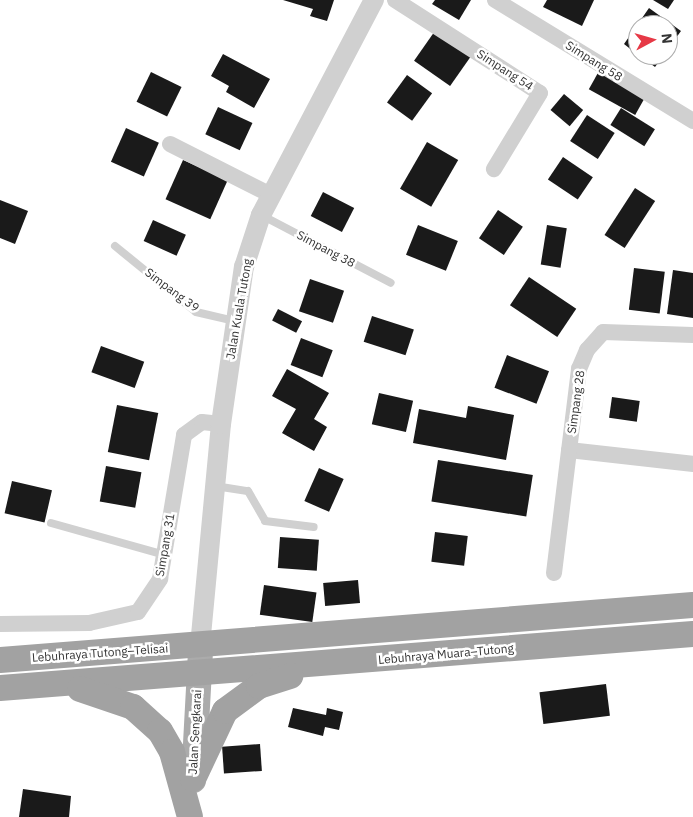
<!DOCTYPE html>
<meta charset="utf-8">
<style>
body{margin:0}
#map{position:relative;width:693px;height:817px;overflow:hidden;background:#fff;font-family:"IBM Plex Sans",sans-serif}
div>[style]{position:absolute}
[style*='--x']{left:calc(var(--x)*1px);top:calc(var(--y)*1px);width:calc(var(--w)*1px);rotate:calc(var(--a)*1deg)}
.building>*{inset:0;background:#1a1a1a;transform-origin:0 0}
.service>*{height:8px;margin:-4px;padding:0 4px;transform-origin:4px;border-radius:4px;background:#d0d0d0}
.minor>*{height:16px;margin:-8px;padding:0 8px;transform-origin:8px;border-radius:8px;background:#d0d0d0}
.tertiary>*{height:20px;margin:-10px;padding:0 10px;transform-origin:10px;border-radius:10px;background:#d0d0d0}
.primary>*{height:25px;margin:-12.5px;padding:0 12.5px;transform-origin:12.5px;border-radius:12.5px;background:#ababab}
.trunk>*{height:26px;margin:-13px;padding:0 13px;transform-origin:13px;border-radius:13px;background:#a2a2a2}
span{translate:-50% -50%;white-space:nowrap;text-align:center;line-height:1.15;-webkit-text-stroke:5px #fff;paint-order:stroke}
.street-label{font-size:12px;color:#333}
.north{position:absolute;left:628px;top:15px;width:50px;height:50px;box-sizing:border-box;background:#fff;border:1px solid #adadad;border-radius:50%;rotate:84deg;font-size:14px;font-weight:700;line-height:20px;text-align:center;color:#333}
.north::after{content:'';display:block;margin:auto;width:18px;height:22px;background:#e63946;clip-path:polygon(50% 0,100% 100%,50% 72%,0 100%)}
</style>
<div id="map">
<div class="building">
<i style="clip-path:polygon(283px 0,334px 0,327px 21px,310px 16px,313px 9px)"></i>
<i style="clip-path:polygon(435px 0,471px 0,459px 20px,432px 4px)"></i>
<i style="clip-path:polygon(547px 0,594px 0,582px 26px,543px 7px)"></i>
<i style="clip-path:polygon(653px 0,674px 0,668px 9px)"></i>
<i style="clip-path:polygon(649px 8px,681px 31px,668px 49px,668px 25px,638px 25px,638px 55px,624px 44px)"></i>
<i style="left:437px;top:28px;width:44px;height:40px;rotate:35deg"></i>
<i style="clip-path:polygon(223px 54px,270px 79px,254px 108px,226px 92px,229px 86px,211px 76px)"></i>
<i style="clip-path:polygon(639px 55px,664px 55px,655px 67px)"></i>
<i style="left:599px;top:71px;width:53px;height:21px;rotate:29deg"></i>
<i style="left:151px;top:72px;width:34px;height:33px;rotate:26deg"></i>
<i style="left:407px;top:75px;width:31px;height:34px;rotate:36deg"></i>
<i style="left:564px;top:94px;width:25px;height:21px;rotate:40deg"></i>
<i style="left:218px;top:107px;width:38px;height:30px;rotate:25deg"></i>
<i style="left:621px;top:108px;width:40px;height:20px;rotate:32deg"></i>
<i style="left:587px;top:115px;width:33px;height:31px;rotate:33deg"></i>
<i style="left:126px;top:128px;width:36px;height:37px;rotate:24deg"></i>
<i style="left:427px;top:142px;width:36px;height:54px;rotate:30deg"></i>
<i style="left:563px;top:157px;width:36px;height:27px;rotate:34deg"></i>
<i style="left:183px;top:160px;width:49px;height:43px;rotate:24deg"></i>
<i style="left:635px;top:188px;width:24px;height:56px;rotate:33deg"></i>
<i style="left:323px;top:192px;width:35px;height:27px;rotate:27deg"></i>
<i style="clip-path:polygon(0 200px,28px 211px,15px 244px,0 238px)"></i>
<i style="left:498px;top:210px;width:30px;height:34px;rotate:34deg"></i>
<i style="left:153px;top:220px;width:36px;height:23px;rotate:24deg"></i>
<i style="left:418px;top:225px;width:43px;height:32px;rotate:22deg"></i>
<i style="left:547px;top:225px;width:20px;height:40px;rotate:9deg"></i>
<i style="left:634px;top:268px;width:31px;height:42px;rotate:7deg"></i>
<i style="clip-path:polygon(673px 270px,693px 273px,693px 318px,667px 314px)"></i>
<i style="left:529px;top:277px;width:57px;height:34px;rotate:34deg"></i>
<i style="left:310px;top:279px;width:36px;height:34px;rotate:19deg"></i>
<i style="left:278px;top:309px;width:27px;height:13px;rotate:27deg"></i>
<i style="left:372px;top:316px;width:44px;height:27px;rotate:18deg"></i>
<i style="left:301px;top:338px;width:34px;height:29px;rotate:21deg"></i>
<i style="left:101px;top:346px;width:46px;height:28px;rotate:20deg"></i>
<i style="left:507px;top:355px;width:45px;height:35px;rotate:21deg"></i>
<i style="clip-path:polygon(287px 369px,329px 393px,314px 419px,327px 427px,314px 451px,282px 433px,296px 409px,272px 396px)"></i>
<i style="left:379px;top:393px;width:35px;height:32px;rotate:13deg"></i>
<i style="left:612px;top:397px;width:28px;height:21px;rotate:8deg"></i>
<i style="left:117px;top:405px;width:42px;height:48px;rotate:11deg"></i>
<i style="clip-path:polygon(468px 406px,514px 415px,506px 460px,413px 443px,419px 409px,466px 418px)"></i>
<i style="left:438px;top:460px;width:96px;height:42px;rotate:9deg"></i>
<i style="left:106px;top:466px;width:36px;height:36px;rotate:10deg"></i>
<i style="left:319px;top:468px;width:27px;height:36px;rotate:24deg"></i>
<i style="left:12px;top:481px;width:41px;height:33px;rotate:13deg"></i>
<i style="left:435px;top:532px;width:33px;height:30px;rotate:7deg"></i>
<i style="left:280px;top:537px;width:39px;height:31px;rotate:4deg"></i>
<i style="left:358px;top:580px;width:23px;height:35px;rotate:85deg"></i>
<i style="left:264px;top:585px;width:53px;height:30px;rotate:8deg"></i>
<i style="left:606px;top:684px;width:32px;height:67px;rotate:83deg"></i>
<i style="clip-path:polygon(293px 708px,326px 715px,327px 708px,343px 712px,339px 730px,325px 727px,323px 736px,288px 727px)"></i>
<i style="left:260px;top:744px;width:27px;height:38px;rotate:86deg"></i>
<i style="clip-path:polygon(23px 789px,71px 796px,69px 817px,19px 817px)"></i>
</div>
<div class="service">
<i style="--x:263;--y:216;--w:144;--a:27.6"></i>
<i style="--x:115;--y:246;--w:104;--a:39.2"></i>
<i style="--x:196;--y:312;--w:39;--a:13"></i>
<i style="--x:215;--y:486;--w:33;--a:9"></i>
<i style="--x:248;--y:491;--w:34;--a:60"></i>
<i style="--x:265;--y:521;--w:49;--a:7"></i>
<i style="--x:51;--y:523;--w:118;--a:15.7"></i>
</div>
<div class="minor">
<i style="--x:395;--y:0;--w:172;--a:32.7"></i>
<i style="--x:540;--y:93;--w:89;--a:121.2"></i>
<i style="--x:495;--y:0;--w:232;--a:31.4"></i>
<i style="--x:170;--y:144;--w:113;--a:26.8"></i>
<i style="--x:569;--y:450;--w:125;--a:6.4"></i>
<i style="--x:554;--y:573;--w:206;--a:-83"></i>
<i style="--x:579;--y:369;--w:21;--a:-67"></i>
<i style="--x:587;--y:350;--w:24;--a:-48"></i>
<i style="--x:603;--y:332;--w:90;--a:1.9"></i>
<i style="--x:0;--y:624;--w:89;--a:-0.6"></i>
<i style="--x:89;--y:623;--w:50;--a:-12.7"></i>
<i style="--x:138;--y:612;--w:40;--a:-56"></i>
<i style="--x:160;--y:579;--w:146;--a:-80.5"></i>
<i style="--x:184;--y:435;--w:22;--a:-36"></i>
<i style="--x:202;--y:422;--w:19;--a:6"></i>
</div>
<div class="tertiary">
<i style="--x:200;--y:646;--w:223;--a:-84.6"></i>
<i style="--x:221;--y:424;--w:159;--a:-81.7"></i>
<i style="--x:244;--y:267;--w:55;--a:-71.9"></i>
<i style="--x:261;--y:215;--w:243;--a:-62.3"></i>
</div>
<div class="primary">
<i style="--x:193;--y:780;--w:128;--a:-86.9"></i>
</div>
<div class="trunk">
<i style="--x:0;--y:660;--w:695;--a:-4.54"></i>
<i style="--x:0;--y:688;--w:695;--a:-4.46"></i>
<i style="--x:80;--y:689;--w:56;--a:18.8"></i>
<i style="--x:133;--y:707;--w:36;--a:42"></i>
<i style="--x:160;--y:731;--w:24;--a:60"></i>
<i style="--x:172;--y:752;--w:67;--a:74.5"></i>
<i style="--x:193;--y:779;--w:75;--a:-64.8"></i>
<i style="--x:225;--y:711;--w:42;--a:-36.3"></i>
<i style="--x:259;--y:686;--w:33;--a:-18"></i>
</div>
<div class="street-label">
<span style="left:594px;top:61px;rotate:32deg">Simpang 58</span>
<span style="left:505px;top:70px;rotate:33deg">Simpang 54</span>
<span style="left:326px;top:249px;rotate:28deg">Simpang 38</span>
<span style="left:172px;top:290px;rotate:37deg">Simpang 39</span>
<span style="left:239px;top:309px;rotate:-80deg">Jalan Kuala Tutong</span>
<span style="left:576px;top:402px;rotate:-82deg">Simpang 28</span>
<span style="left:165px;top:545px;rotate:-80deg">Simpang 31</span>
<span style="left:100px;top:653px;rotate:-4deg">Lebuhraya Tutong–Telisai</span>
<span style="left:446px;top:654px;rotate:-5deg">Lebuhraya Muara–Tutong</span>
<span style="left:195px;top:732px;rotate:-87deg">Jalan Sengkarai</span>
</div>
<div class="north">N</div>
</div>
